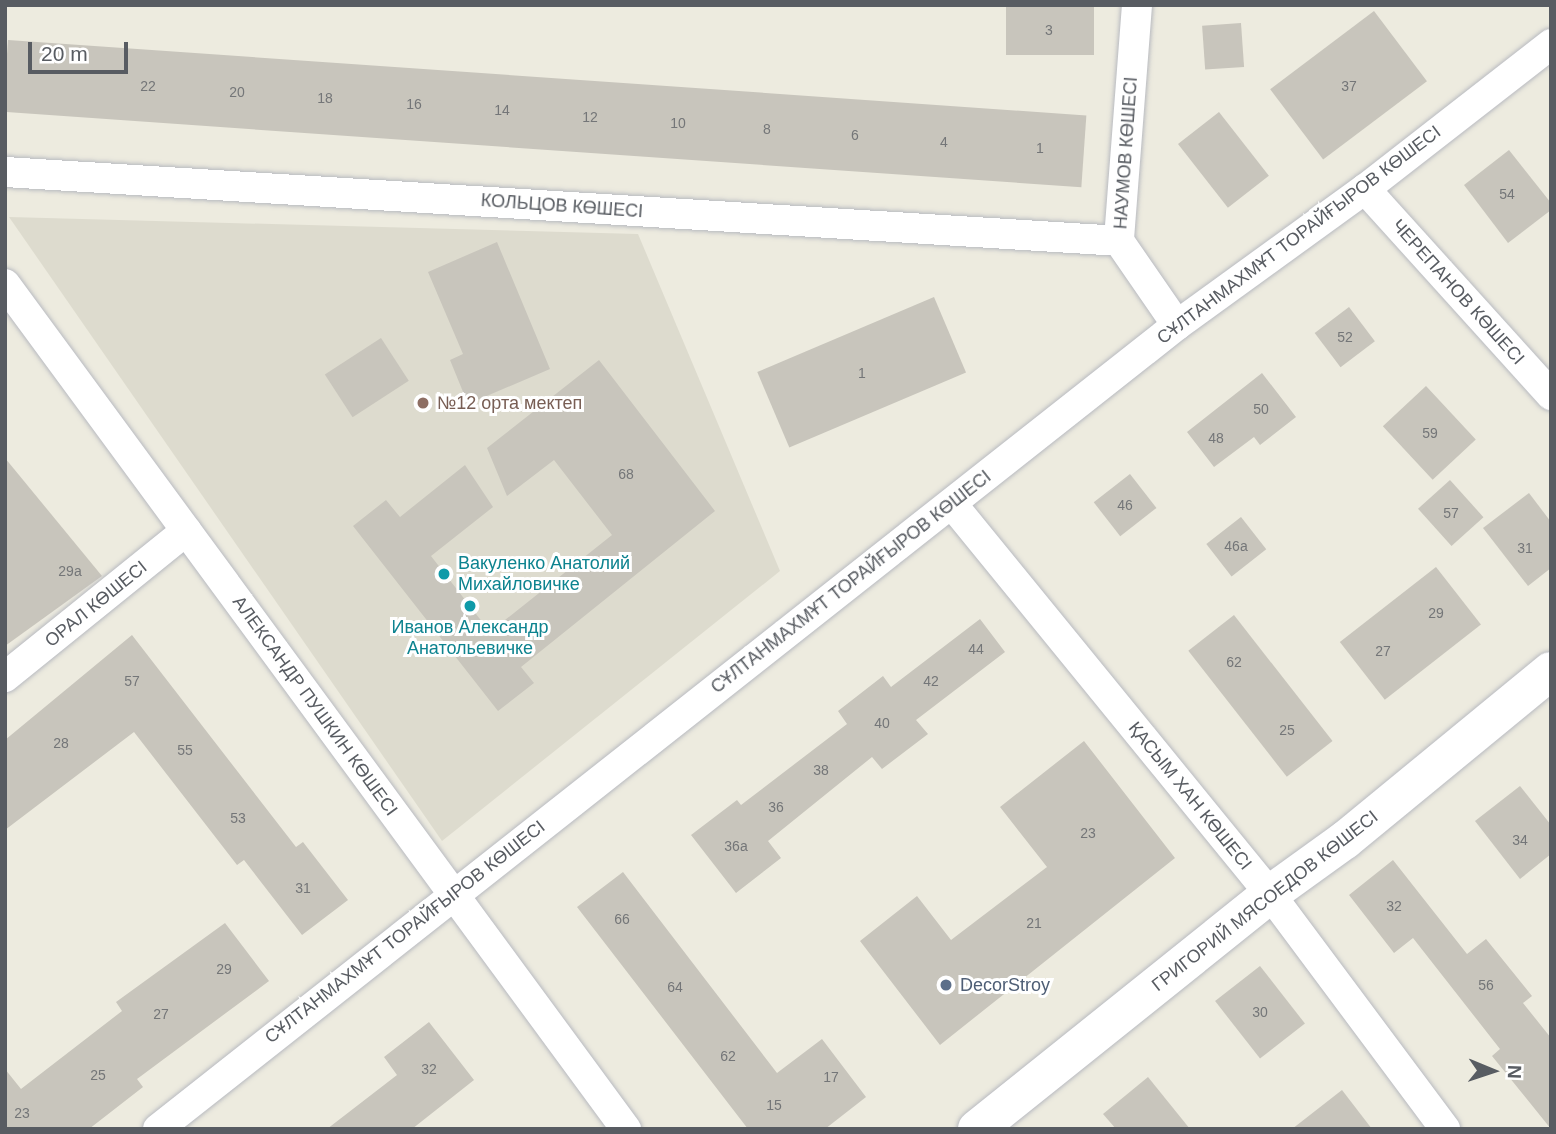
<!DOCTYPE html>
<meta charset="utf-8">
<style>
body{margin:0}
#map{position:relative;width:1556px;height:1134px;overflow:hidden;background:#edebdf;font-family:Arial,sans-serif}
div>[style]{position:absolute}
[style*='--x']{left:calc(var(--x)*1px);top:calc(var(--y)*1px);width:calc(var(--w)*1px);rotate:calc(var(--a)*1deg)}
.education>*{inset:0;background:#dddbce}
.building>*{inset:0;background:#c8c5bc;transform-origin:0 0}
.roads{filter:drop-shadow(0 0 2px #b8bac0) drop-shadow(0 0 2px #b8bac0)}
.minor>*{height:30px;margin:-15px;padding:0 15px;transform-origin:15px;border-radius:15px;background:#fff}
.secondary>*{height:38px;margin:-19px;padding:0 19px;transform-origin:19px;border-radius:19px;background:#fff}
.dots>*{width:19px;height:19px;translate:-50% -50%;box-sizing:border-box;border:4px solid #fff;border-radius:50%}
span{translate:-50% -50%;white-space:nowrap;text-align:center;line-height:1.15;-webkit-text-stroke:6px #fff;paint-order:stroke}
.number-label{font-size:14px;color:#747678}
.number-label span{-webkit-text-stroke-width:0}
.street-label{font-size:18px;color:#585c62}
.education-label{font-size:18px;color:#785e54}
.left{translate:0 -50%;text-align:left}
.culture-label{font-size:18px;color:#0d838f}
.service-label{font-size:18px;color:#4e5e75}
.frame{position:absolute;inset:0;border:7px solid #585c62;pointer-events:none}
.north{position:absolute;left:1458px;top:1036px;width:70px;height:70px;-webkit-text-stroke:5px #fff;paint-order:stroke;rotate:92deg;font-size:19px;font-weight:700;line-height:28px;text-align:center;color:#585c62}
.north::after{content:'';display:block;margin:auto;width:24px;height:32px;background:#585c62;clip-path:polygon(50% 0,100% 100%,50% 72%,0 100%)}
.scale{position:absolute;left:28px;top:42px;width:100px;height:32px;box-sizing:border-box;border:4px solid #585c62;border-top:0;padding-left:9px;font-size:21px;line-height:24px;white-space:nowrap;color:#585c62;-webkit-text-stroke:5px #fff;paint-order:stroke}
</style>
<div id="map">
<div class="education">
<i style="clip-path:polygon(9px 217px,638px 234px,780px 571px,442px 841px)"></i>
</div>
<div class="building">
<i style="left:1006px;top:5px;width:88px;height:50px"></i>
<i style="left:1374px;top:11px;width:88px;height:130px;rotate:53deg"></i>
<i style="left:1241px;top:23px;width:44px;height:39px;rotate:86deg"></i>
<i style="left:8px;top:40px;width:1081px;height:72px;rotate:4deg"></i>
<i style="left:1219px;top:112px;width:81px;height:52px;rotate:52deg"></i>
<i style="clip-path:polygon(1509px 150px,1551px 203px,1551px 210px,1508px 243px,1464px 185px)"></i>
<i style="clip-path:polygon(497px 242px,550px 369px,468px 404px,450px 360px,463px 354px,428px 272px)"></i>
<i style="left:934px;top:297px;width:82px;height:192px;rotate:67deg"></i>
<i style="left:1349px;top:307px;width:43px;height:43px;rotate:53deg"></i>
<i style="left:381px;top:338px;width:51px;height:67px;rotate:57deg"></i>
<i style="clip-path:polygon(599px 360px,715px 511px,521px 667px,534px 683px,498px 711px,353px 526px,386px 500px,400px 517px,465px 465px,493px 507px,431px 556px,490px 632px,612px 535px,554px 460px,507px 496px,487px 448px)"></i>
<i style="clip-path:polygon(1262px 373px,1296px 417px,1260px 445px,1254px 437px,1214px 467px,1187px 432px)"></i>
<i style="left:1426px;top:386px;width:73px;height:59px;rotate:47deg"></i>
<i style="clip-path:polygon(5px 458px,102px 576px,5px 646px)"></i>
<i style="left:1130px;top:474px;width:43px;height:46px;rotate:52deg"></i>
<i style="left:1450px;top:480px;width:50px;height:43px;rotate:48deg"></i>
<i style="clip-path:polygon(1529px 493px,1551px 522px,1551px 568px,1528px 586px,1483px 528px)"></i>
<i style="left:1241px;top:517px;width:41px;height:44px;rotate:52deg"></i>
<i style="left:1436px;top:567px;width:73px;height:122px;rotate:52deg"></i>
<i style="left:1234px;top:615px;width:160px;height:58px;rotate:52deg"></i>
<i style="clip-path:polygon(980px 619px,1005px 652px,916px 720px,928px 734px,882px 769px,872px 757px,768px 841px,781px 858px,736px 893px,691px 835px,737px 800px,741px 805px,847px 724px,838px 711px,883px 676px,891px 687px)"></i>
<i style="clip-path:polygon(132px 635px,296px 847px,303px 842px,348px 900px,302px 935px,244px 860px,237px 865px,134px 732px,5px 830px,5px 740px)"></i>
<i style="clip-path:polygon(1084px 741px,1175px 858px,940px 1045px,860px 941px,917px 896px,951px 940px,1047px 867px,1000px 807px)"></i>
<i style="clip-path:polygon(1520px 786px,1551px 825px,1551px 854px,1520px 879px,1475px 821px)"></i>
<i style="clip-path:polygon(1393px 860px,1467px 954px,1486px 939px,1532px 996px,1523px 1003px,1551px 1038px,1551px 1129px,1492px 1056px,1500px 1049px,1413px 938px,1394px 953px,1349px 895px)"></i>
<i style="clip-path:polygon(623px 872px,777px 1073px,822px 1039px,866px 1097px,825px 1129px,748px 1129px,577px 907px)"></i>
<i style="clip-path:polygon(225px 923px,269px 981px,137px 1079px,143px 1087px,89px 1129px,5px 1129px,5px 1069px,21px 1089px,122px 1011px,116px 1002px)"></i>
<i style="left:1260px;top:966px;width:73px;height:57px;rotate:52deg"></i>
<i style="clip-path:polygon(429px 1022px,474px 1080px,412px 1129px,327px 1129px,397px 1075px,384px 1057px)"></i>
<i style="clip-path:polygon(1148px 1077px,1190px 1129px,1116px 1129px,1103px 1114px)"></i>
<i style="clip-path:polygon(1342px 1090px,1372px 1129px,1292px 1129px)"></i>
</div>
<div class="roads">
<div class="minor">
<i style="--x:1137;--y:5;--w:237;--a:94.4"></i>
<i style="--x:1119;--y:241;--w:102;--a:55.4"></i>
<i style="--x:5;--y:172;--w:1116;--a:3.54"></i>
<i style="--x:1365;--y:189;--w:278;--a:47.9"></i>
<i style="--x:5;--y:284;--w:1049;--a:53.69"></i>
<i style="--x:952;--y:504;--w:503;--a:50.81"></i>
<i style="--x:1270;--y:894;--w:293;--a:53.3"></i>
<i style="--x:5;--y:677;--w:233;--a:-38.9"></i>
<i style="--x:158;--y:1129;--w:1298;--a:-38.27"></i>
<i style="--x:1177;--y:325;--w:232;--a:-35.9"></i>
<i style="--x:1365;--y:189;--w:236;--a:-37.9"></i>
</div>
<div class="secondary">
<i style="--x:977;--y:1129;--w:376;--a:-38.7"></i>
<i style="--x:1270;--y:894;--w:92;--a:-35.8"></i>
<i style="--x:1345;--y:840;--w:266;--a:-39.4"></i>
</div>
</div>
<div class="dots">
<i style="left:423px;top:403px;background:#8d6e63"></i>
<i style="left:444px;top:574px;background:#0f9aa8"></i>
<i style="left:470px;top:606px;background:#0f9aa8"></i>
<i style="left:946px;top:985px;background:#5c6f8a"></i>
</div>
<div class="number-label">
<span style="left:1049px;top:30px">3</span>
<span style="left:148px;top:86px">22</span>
<span style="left:1349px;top:86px">37</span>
<span style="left:237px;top:92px">20</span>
<span style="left:325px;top:98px">18</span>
<span style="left:414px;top:104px">16</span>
<span style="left:502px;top:110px">14</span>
<span style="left:590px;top:117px">12</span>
<span style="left:678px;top:123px">10</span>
<span style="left:767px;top:129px">8</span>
<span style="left:855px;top:135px">6</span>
<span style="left:944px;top:142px">4</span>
<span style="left:1040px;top:148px">1</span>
<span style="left:1507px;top:194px">54</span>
<span style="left:1345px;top:337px">52</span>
<span style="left:862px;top:373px">1</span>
<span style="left:1261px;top:409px">50</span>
<span style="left:1430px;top:433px">59</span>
<span style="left:1216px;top:438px">48</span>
<span style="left:626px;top:474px">68</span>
<span style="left:1125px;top:505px">46</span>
<span style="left:1451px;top:513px">57</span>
<span style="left:1236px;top:546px">46а</span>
<span style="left:1525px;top:548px">31</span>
<span style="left:70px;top:571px">29а</span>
<span style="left:1436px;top:613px">29</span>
<span style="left:976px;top:649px">44</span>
<span style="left:1383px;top:651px">27</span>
<span style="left:1234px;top:662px">62</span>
<span style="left:132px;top:681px">57</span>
<span style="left:931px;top:681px">42</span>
<span style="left:882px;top:723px">40</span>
<span style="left:1287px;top:730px">25</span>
<span style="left:61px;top:743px">28</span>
<span style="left:185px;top:750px">55</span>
<span style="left:821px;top:770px">38</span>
<span style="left:776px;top:807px">36</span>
<span style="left:238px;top:818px">53</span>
<span style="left:1088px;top:833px">23</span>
<span style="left:1520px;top:840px">34</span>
<span style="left:736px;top:846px">36а</span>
<span style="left:303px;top:888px">31</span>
<span style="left:1394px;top:906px">32</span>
<span style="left:622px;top:919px">66</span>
<span style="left:1034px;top:923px">21</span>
<span style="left:224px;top:969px">29</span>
<span style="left:1486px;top:985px">56</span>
<span style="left:675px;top:987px">64</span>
<span style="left:1260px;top:1012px">30</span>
<span style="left:161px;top:1014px">27</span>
<span style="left:728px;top:1056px">62</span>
<span style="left:429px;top:1069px">32</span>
<span style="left:98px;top:1075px">25</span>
<span style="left:831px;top:1077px">17</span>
<span style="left:774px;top:1105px">15</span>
<span style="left:22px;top:1113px">23</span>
</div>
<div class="street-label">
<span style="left:1126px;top:153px;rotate:-86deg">НАУМОВ КӨШЕСІ</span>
<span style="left:562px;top:206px;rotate:4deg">КОЛЬЦОВ КӨШЕСІ</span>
<span style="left:1299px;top:235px;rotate:-37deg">СҰЛТАНМАХМҰТ ТОРАЙҒЫРОВ КӨШЕСІ</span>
<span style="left:1458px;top:292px;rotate:48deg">ЧЕРЕПАНОВ КӨШЕСІ</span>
<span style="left:851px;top:582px;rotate:-38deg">СҰЛТАНМАХМҰТ ТОРАЙҒЫРОВ КӨШЕСІ</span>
<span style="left:96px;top:604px;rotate:-39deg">ОРАЛ КӨШЕСІ</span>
<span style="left:315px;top:706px;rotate:54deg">АЛЕКСАНДР ПУШКИН КӨШЕСІ</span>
<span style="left:1190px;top:796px;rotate:51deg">ҚАСЫМ ХАН КӨШЕСІ</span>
<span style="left:1265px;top:901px;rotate:-38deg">ГРИГОРИЙ МЯСОЕДОВ КӨШЕСІ</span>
<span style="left:405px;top:932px;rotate:-38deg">СҰЛТАНМАХМҰТ ТОРАЙҒЫРОВ КӨШЕСІ</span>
</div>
<div class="education-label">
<span class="left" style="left:437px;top:403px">№12 орта мектеп</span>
</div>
<div class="culture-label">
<span class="left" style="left:458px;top:574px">Вакуленко Анатолий<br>Михайловичке</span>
<span style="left:470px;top:638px">Иванов Александр<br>Анатольевичке</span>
</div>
<div class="service-label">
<span class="left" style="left:960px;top:985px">DecorStroy</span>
</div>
<div class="frame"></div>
<div class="north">N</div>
<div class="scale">20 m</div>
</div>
